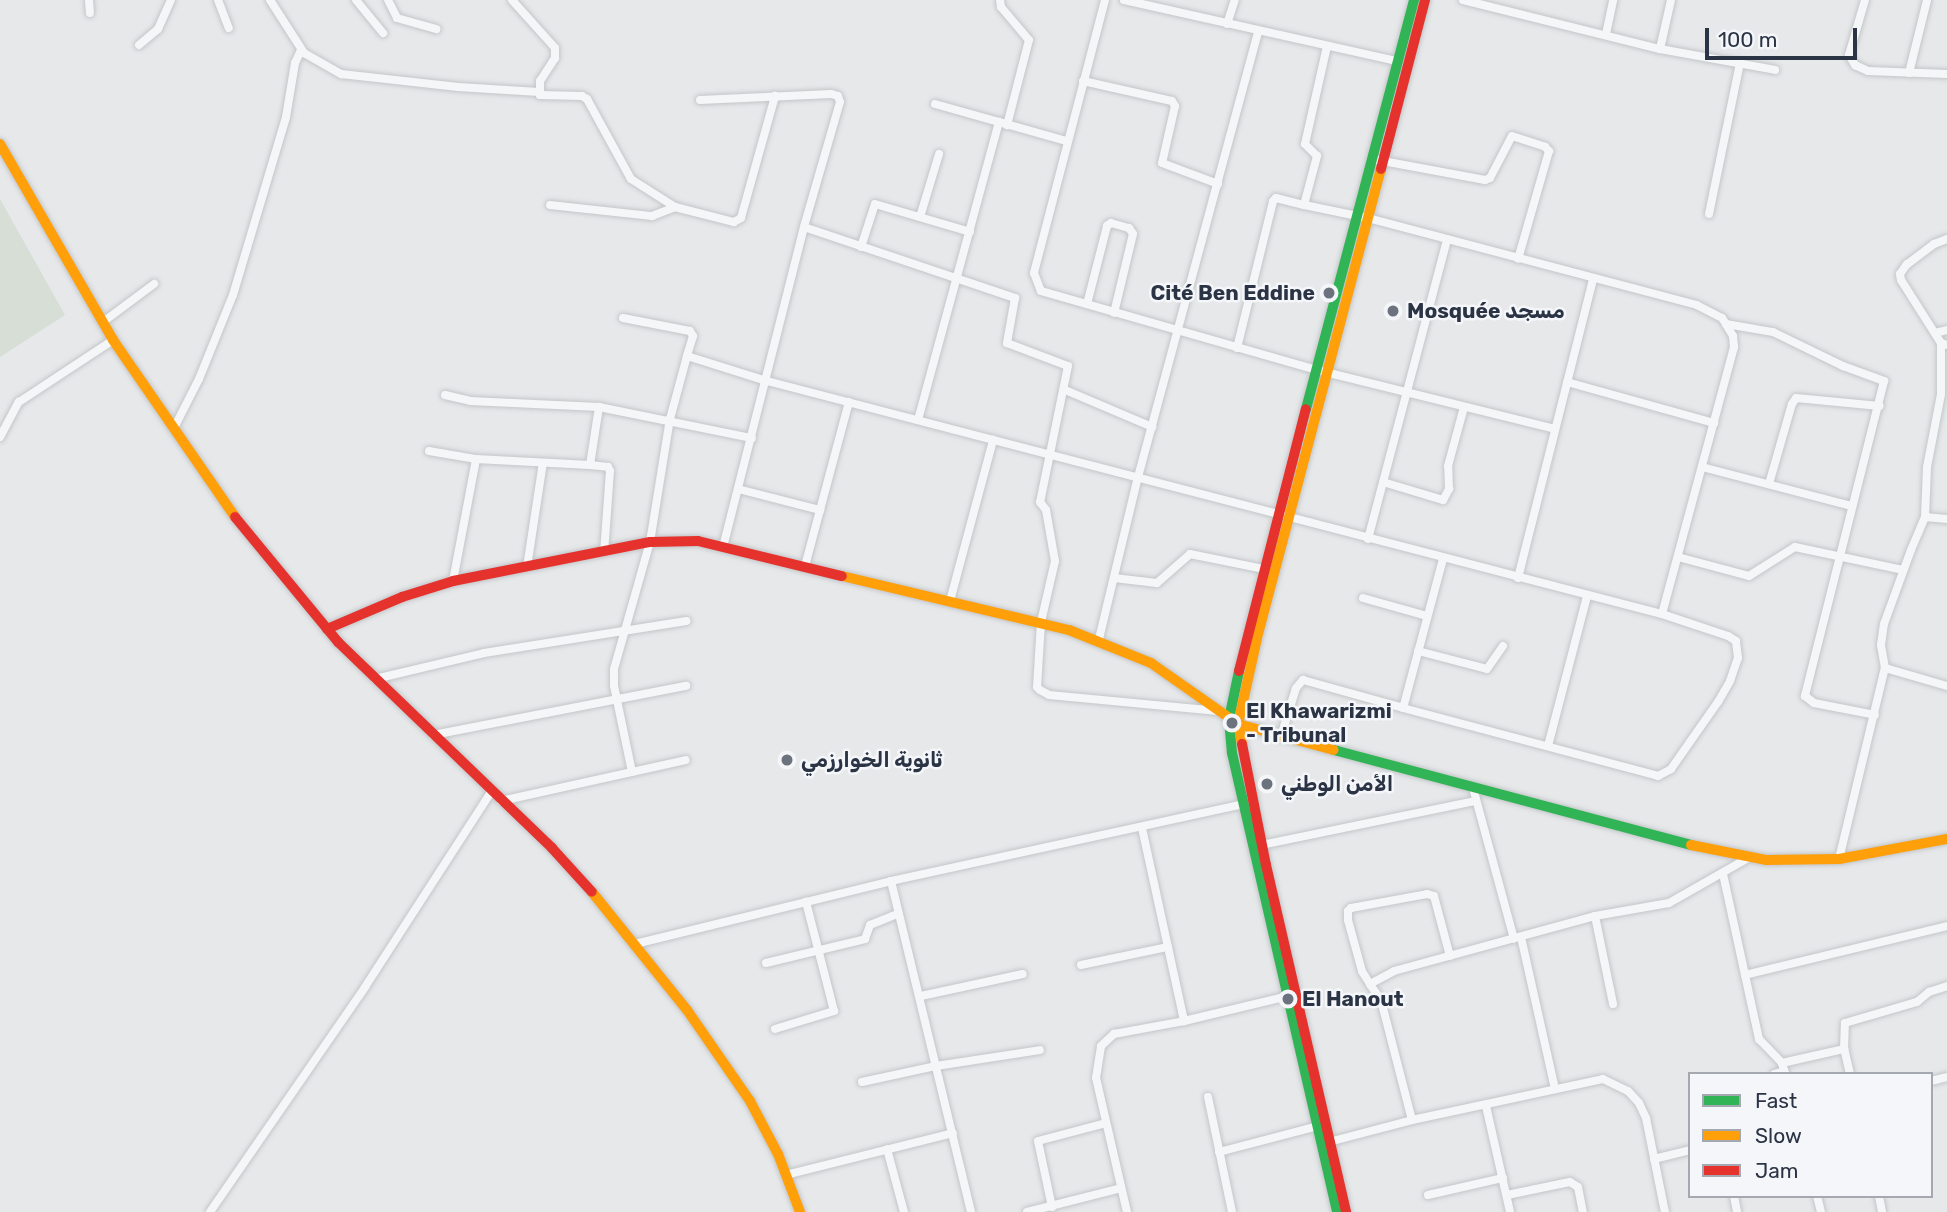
<!DOCTYPE html>
<meta charset="utf-8">
<style>
body{margin:0}
#map{position:relative;width:1947px;height:1212px;overflow:hidden;background:#e6e8ea;font-family:Rubik,"Noto Naskh Arabic",sans-serif}
div>[style]{position:absolute}
[style*='--x']{left:calc(var(--x)*1px);top:calc(var(--y)*1px);width:calc(var(--w)*1px);rotate:calc(var(--a)*1deg)}
.green>*{inset:0;background:#d6ded6}
.roads{filter:drop-shadow(0 0 2px #c4c6c8) drop-shadow(0 0 2px #c4c6c8)}
.street>*{height:8px;margin:-4px;padding:0 4px;transform-origin:4px;border-radius:4px;background:#f5f6f7}
.fast>*{height:10px;margin:-5px;padding:0 5px;transform-origin:5px;border-radius:5px;background:#30b455}
.slow>*{height:10px;margin:-5px;padding:0 5px;transform-origin:5px;border-radius:5px;background:#ff9f0a}
.jam>*{height:10px;margin:-5px;padding:0 5px;transform-origin:5px;border-radius:5px;background:#e5322d}
.dots>*{width:19px;height:19px;translate:-50% -50%;box-sizing:border-box;border:4px solid #f4f6f9;border-radius:50%}
span{translate:-50% -50%;white-space:nowrap;text-align:center;line-height:1.15;-webkit-text-stroke:5px #f4f6f9;paint-order:stroke}
.poi-label{font-size:21px;color:#2b3445;font-weight:700}
.right{translate:-100% -50%;text-align:right}
.left{translate:0 -50%;text-align:left}
.legend{position:absolute;left:1688px;top:1072px;width:245px;height:126px;box-sizing:border-box;background:#f4f6f9;border:2px solid #a4a8b1;margin:0;padding:9px 12px;list-style:none;font-size:21px;color:#2b3445}
.legend li{display:flex;align-items:center;gap:14px;height:35px}
.legend b{width:35px;border:2px solid #a4a8b1}
.scale{position:absolute;left:1705px;top:28px;width:152px;height:32px;box-sizing:border-box;border:4px solid #2b3445;border-top:0;padding-left:9px;font-size:21px;line-height:24px;white-space:nowrap;color:#2b3445;-webkit-text-stroke:5px #f4f6f9;paint-order:stroke}
</style>
<div id="map">
<div class="green">
<i style="clip-path:polygon(0 199px,65px 315px,0 357px)"></i>
</div>
<div class="roads">
<div class="street">
<i style="--x:89;--y:0;--w:13;--a:86"></i>
<i style="--x:218;--y:0;--w:30;--a:69"></i>
<i style="--x:270;--y:0;--w:63;--a:57.3"></i>
<i style="--x:304;--y:53;--w:43;--a:29.6"></i>
<i style="--x:341;--y:74;--w:118;--a:6.3"></i>
<i style="--x:458;--y:87;--w:81;--a:3.5"></i>
<i style="--x:356;--y:0;--w:43;--a:50.7"></i>
<i style="--x:388;--y:0;--w:20;--a:63"></i>
<i style="--x:397;--y:18;--w:41;--a:15.8"></i>
<i style="--x:512;--y:0;--w:64;--a:48.1"></i>
<i style="--x:555;--y:48;--w:10;--a:90"></i>
<i style="--x:555;--y:58;--w:27;--a:123"></i>
<i style="--x:540;--y:81;--w:14;--a:90"></i>
<i style="--x:540;--y:95;--w:42;--a:1.4"></i>
<i style="--x:582;--y:96;--w:6;--a:31"></i>
<i style="--x:587;--y:99;--w:91;--a:61.2"></i>
<i style="--x:631;--y:179;--w:52;--a:32.5"></i>
<i style="--x:675;--y:207;--w:61;--a:14.3"></i>
<i style="--x:734;--y:222;--w:8;--a:-30"></i>
<i style="--x:741;--y:218;--w:127;--a:-74.4"></i>
<i style="--x:1000;--y:0;--w:7;--a:82"></i>
<i style="--x:1001;--y:7;--w:43;--a:49.7"></i>
<i style="--x:1029;--y:40;--w:88;--a:104.5"></i>
<i style="--x:1105;--y:0;--w:282;--a:104.6"></i>
<i style="--x:1034;--y:273;--w:19;--a:69"></i>
<i style="--x:1041;--y:291;--w:287;--a:16"></i>
<i style="--x:1317;--y:370;--w:245;--a:13.9"></i>
<i style="--x:1124;--y:0;--w:281;--a:12.6"></i>
<i style="--x:1463;--y:0;--w:203;--a:14"></i>
<i style="--x:1660;--y:49;--w:50;--a:-77.3"></i>
<i style="--x:1865;--y:0;--w:57;--a:106.2"></i>
<i style="--x:1849;--y:55;--w:12;--a:59"></i>
<i style="--x:1855;--y:65;--w:14;--a:25"></i>
<i style="--x:1868;--y:71;--w:79;--a:2.2"></i>
<i style="--x:1227;--y:24;--w:25;--a:-72"></i>
<i style="--x:1606;--y:34;--w:35;--a:-78"></i>
<i style="--x:139;--y:45;--w:25;--a:-40"></i>
<i style="--x:158;--y:29;--w:32;--a:-66"></i>
<i style="--x:1660;--y:49;--w:117;--a:10.3"></i>
<i style="--x:1909;--y:73;--w:75;--a:-76.1"></i>
<i style="--x:1083;--y:81;--w:91;--a:12.7"></i>
<i style="--x:1172;--y:101;--w:6;--a:59"></i>
<i style="--x:1175;--y:106;--w:58;--a:102.8"></i>
<i style="--x:1162;--y:163;--w:60;--a:20.6"></i>
<i style="--x:700;--y:100;--w:131;--a:-2.6"></i>
<i style="--x:831;--y:94;--w:7;--a:16"></i>
<i style="--x:838;--y:96;--w:6;--a:72"></i>
<i style="--x:840;--y:102;--w:130;--a:106.1"></i>
<i style="--x:804;--y:227;--w:329;--a:104.2"></i>
<i style="--x:935;--y:104;--w:66;--a:15.7"></i>
<i style="--x:1372;--y:159;--w:115;--a:10.5"></i>
<i style="--x:1485;--y:180;--w:5;--a:-22"></i>
<i style="--x:1490;--y:178;--w:47;--a:-62.4"></i>
<i style="--x:1512;--y:136;--w:35;--a:18"></i>
<i style="--x:1545;--y:147;--w:6;--a:45"></i>
<i style="--x:1549;--y:151;--w:112;--a:106"></i>
<i style="--x:550;--y:205;--w:103;--a:6.2"></i>
<i style="--x:652;--y:216;--w:25;--a:-21"></i>
<i style="--x:1709;--y:214;--w:154;--a:-78.4"></i>
<i style="--x:920;--y:217;--w:66;--a:-73.2"></i>
<i style="--x:804;--y:227;--w:223;--a:18.6"></i>
<i style="--x:1015;--y:298;--w:46;--a:100.1"></i>
<i style="--x:1007;--y:343;--w:65;--a:20.7"></i>
<i style="--x:1068;--y:366;--w:139;--a:101.6"></i>
<i style="--x:1040;--y:502;--w:10;--a:53"></i>
<i style="--x:1046;--y:510;--w:52;--a:80"></i>
<i style="--x:1055;--y:561;--w:63;--a:102.9"></i>
<i style="--x:1041;--y:622;--w:65;--a:93.5"></i>
<i style="--x:1037;--y:687;--w:4;--a:45"></i>
<i style="--x:1040;--y:690;--w:10;--a:29"></i>
<i style="--x:1049;--y:695;--w:170;--a:5.4"></i>
<i style="--x:1947;--y:239;--w:14;--a:159"></i>
<i style="--x:1934;--y:244;--w:34;--a:143"></i>
<i style="--x:1907;--y:264;--w:12;--a:125"></i>
<i style="--x:1900;--y:274;--w:6;--a:81"></i>
<i style="--x:1901;--y:280;--w:75;--a:57.6"></i>
<i style="--x:1941;--y:343;--w:6;--a:18"></i>
<i style="--x:861;--y:247;--w:45;--a:-72"></i>
<i style="--x:875;--y:204;--w:99;--a:16.4"></i>
<i style="--x:1087;--y:304;--w:81;--a:-75.6"></i>
<i style="--x:1107;--y:226;--w:5;--a:-37"></i>
<i style="--x:1111;--y:223;--w:19;--a:16"></i>
<i style="--x:1129;--y:228;--w:7;--a:56"></i>
<i style="--x:1133;--y:234;--w:81;--a:103.5"></i>
<i style="--x:623;--y:318;--w:68;--a:11"></i>
<i style="--x:690;--y:331;--w:6;--a:59"></i>
<i style="--x:693;--y:336;--w:21;--a:107"></i>
<i style="--x:103;--y:322;--w:64;--a:-36.7"></i>
<i style="--x:1726;--y:324;--w:48;--a:9.7"></i>
<i style="--x:1773;--y:332;--w:78;--a:25.9"></i>
<i style="--x:1843;--y:366;--w:44;--a:20.1"></i>
<i style="--x:1884;--y:381;--w:325;--a:104.1"></i>
<i style="--x:1805;--y:696;--w:11;--a:38"></i>
<i style="--x:1814;--y:703;--w:62;--a:11.1"></i>
<i style="--x:1935;--y:333;--w:12;--a:-14"></i>
<i style="--x:1237;--y:348;--w:151;--a:-76.2"></i>
<i style="--x:1273;--y:201;--w:4;--a:-45"></i>
<i style="--x:1276;--y:198;--w:29;--a:14"></i>
<i style="--x:1567;--y:382;--w:153;--a:15.6"></i>
<i style="--x:1065;--y:390;--w:95;--a:23"></i>
<i style="--x:445;--y:395;--w:26;--a:13"></i>
<i style="--x:470;--y:401;--w:129;--a:2.7"></i>
<i style="--x:599;--y:407;--w:156;--a:11.5"></i>
<i style="--x:918;--y:420;--w:309;--a:-74.8"></i>
<i style="--x:999;--y:122;--w:70;--a:15.8"></i>
<i style="--x:174;--y:428;--w:55;--a:-63"></i>
<i style="--x:199;--y:379;--w:91;--a:-68"></i>
<i style="--x:233;--y:295;--w:186;--a:-73.4"></i>
<i style="--x:286;--y:117;--w:55;--a:-80.5"></i>
<i style="--x:295;--y:63;--w:14;--a:-65"></i>
<i style="--x:0;--y:437;--w:40;--a:-62"></i>
<i style="--x:19;--y:402;--w:113;--a:-33.4"></i>
<i style="--x:429;--y:451;--w:48;--a:9.7"></i>
<i style="--x:590;--y:465;--w:18;--a:6"></i>
<i style="--x:608;--y:467;--w:4;--a:63"></i>
<i style="--x:610;--y:471;--w:81;--a:94.2"></i>
<i style="--x:1702;--y:467;--w:155;--a:14.6"></i>
<i style="--x:1383;--y:482;--w:63;--a:16.7"></i>
<i style="--x:1443;--y:500;--w:13;--a:-61"></i>
<i style="--x:1449;--y:489;--w:23;--a:-92"></i>
<i style="--x:1448;--y:466;--w:61;--a:-74.8"></i>
<i style="--x:1769;--y:484;--w:83;--a:-74"></i>
<i style="--x:1792;--y:404;--w:7;--a:-56"></i>
<i style="--x:1796;--y:398;--w:84;--a:5.4"></i>
<i style="--x:738;--y:489;--w:85;--a:14.4"></i>
<i style="--x:1925;--y:517;--w:50;--a:-87.7"></i>
<i style="--x:1927;--y:467;--w:74;--a:-79.1"></i>
<i style="--x:1941;--y:394;--w:51;--a:-90"></i>
<i style="--x:1368;--y:539;--w:310;--a:-75.2"></i>
<i style="--x:1678;--y:557;--w:73;--a:15"></i>
<i style="--x:1749;--y:576;--w:54;--a:-32.2"></i>
<i style="--x:1795;--y:547;--w:110;--a:12"></i>
<i style="--x:1443;--y:559;--w:154;--a:105"></i>
<i style="--x:1403;--y:708;--w:264;--a:14.9"></i>
<i style="--x:1658;--y:776;--w:15;--a:-28"></i>
<i style="--x:1671;--y:769;--w:82;--a:-55"></i>
<i style="--x:1718;--y:702;--w:24;--a:-60"></i>
<i style="--x:1730;--y:681;--w:24;--a:-71"></i>
<i style="--x:1738;--y:658;--w:17;--a:-97"></i>
<i style="--x:1736;--y:641;--w:9;--a:-148"></i>
<i style="--x:1728;--y:636;--w:70;--a:-161.6"></i>
<i style="--x:805;--y:566;--w:170;--a:-75"></i>
<i style="--x:527;--y:567;--w:105;--a:-81.3"></i>
<i style="--x:1114;--y:578;--w:43;--a:6.6"></i>
<i style="--x:1157;--y:583;--w:44;--a:-41.3"></i>
<i style="--x:1190;--y:554;--w:76;--a:11.5"></i>
<i style="--x:1518;--y:578;--w:308;--a:-75.9"></i>
<i style="--x:453;--y:581;--w:124;--a:-79.3"></i>
<i style="--x:476;--y:459;--w:114;--a:3"></i>
<i style="--x:590;--y:465;--w:59;--a:-81.2"></i>
<i style="--x:1363;--y:598;--w:66;--a:15.7"></i>
<i style="--x:950;--y:601;--w:167;--a:-75"></i>
<i style="--x:1099;--y:639;--w:167;--a:-76.5"></i>
<i style="--x:1138;--y:477;--w:462;--a:-74.9"></i>
<i style="--x:1418;--y:651;--w:71;--a:14.6"></i>
<i style="--x:1487;--y:669;--w:28;--a:-55"></i>
<i style="--x:1885;--y:668;--w:23;--a:-100"></i>
<i style="--x:1881;--y:645;--w:21;--a:-82"></i>
<i style="--x:1884;--y:624;--w:79;--a:-70"></i>
<i style="--x:1911;--y:550;--w:36;--a:-67"></i>
<i style="--x:1925;--y:517;--w:22;--a:5"></i>
<i style="--x:375;--y:679;--w:112;--a:-13.4"></i>
<i style="--x:484;--y:653;--w:205;--a:-9"></i>
<i style="--x:433;--y:735;--w:258;--a:-11"></i>
<i style="--x:1281;--y:736;--w:50;--a:-72.6"></i>
<i style="--x:1296;--y:688;--w:11;--a:-49"></i>
<i style="--x:1303;--y:680;--w:104;--a:15.6"></i>
<i style="--x:1548;--y:746;--w:155;--a:-75.4"></i>
<i style="--x:632;--y:772;--w:88;--a:-101.8"></i>
<i style="--x:614;--y:686;--w:17;--a:-90"></i>
<i style="--x:614;--y:669;--w:132;--a:-74.2"></i>
<i style="--x:650;--y:542;--w:125;--a:-80.8"></i>
<i style="--x:670;--y:419;--w:65;--a:-74.9"></i>
<i style="--x:687;--y:356;--w:84;--a:17.4"></i>
<i style="--x:767;--y:381;--w:925;--a:14.59"></i>
<i style="--x:1662;--y:614;--w:277;--a:-74.9"></i>
<i style="--x:1734;--y:347;--w:11;--a:-95"></i>
<i style="--x:1733;--y:336;--w:21;--a:-121"></i>
<i style="--x:1722;--y:318;--w:28;--a:-153"></i>
<i style="--x:1697;--y:305;--w:341;--a:-165.2"></i>
<i style="--x:1367;--y:218;--w:64;--a:-168.3"></i>
<i style="--x:1304;--y:205;--w:51;--a:-75.1"></i>
<i style="--x:1317;--y:156;--w:17;--a:-135"></i>
<i style="--x:1305;--y:144;--w:100;--a:-77.3"></i>
<i style="--x:1473;--y:788;--w:156;--a:74.8"></i>
<i style="--x:501;--y:801;--w:189;--a:-12.5"></i>
<i style="--x:1142;--y:828;--w:198;--a:77.7"></i>
<i style="--x:1261;--y:845;--w:219;--a:-11.6"></i>
<i style="--x:1839;--y:859;--w:196;--a:-76.5"></i>
<i style="--x:1885;--y:668;--w:65;--a:16.2"></i>
<i style="--x:1723;--y:874;--w:169;--a:77.7"></i>
<i style="--x:1759;--y:1039;--w:33;--a:46"></i>
<i style="--x:891;--y:881;--w:341;--a:76.4"></i>
<i style="--x:1595;--y:916;--w:90;--a:78.4"></i>
<i style="--x:1521;--y:937;--w:156;--a:77.4"></i>
<i style="--x:635;--y:944;--w:264;--a:-13.8"></i>
<i style="--x:891;--y:881;--w:360;--a:-12.3"></i>
<i style="--x:766;--y:963;--w:102;--a:-13.6"></i>
<i style="--x:865;--y:939;--w:15;--a:-70"></i>
<i style="--x:870;--y:925;--w:31;--a:-22"></i>
<i style="--x:1081;--y:965;--w:89;--a:-11.7"></i>
<i style="--x:1745;--y:975;--w:208;--a:-13.6"></i>
<i style="--x:1370;--y:984;--w:15;--a:-122"></i>
<i style="--x:1362;--y:971;--w:53;--a:-105.4"></i>
<i style="--x:1348;--y:920;--w:9;--a:-90"></i>
<i style="--x:1348;--y:911;--w:4;--a:-45"></i>
<i style="--x:1351;--y:908;--w:77;--a:-10.4"></i>
<i style="--x:1427;--y:894;--w:7;--a:16"></i>
<i style="--x:1434;--y:896;--w:62;--a:75.1"></i>
<i style="--x:921;--y:996;--w:104;--a:-12.2"></i>
<i style="--x:775;--y:1029;--w:62;--a:-17"></i>
<i style="--x:834;--y:1011;--w:113;--a:-104.4"></i>
<i style="--x:1774;--y:1074;--w:11;--a:-15"></i>
<i style="--x:1785;--y:1074;--w:11;--a:-105"></i>
<i style="--x:1782;--y:1063;--w:64;--a:-12.7"></i>
<i style="--x:1850;--y:1074;--w:26;--a:-103"></i>
<i style="--x:1844;--y:1049;--w:26;--a:-88"></i>
<i style="--x:1845;--y:1023;--w:75;--a:-16.3"></i>
<i style="--x:1917;--y:1002;--w:16;--a:-40"></i>
<i style="--x:1929;--y:992;--w:19;--a:-18"></i>
<i style="--x:1931;--y:1081;--w:16;--a:-14"></i>
<i style="--x:862;--y:1082;--w:76;--a:-12.2"></i>
<i style="--x:936;--y:1066;--w:105;--a:-8.7"></i>
<i style="--x:1208;--y:1097;--w:117;--a:78.2"></i>
<i style="--x:1486;--y:1106;--w:109;--a:77.2"></i>
<i style="--x:1412;--y:1120;--w:124;--a:-104.5"></i>
<i style="--x:1381;--y:1000;--w:19;--a:-125"></i>
<i style="--x:1370;--y:984;--w:27;--a:-28"></i>
<i style="--x:1394;--y:971;--w:208;--a:-15.3"></i>
<i style="--x:1595;--y:916;--w:75;--a:-10"></i>
<i style="--x:1669;--y:903;--w:91;--a:-29.7"></i>
<i style="--x:1325;--y:1143;--w:90;--a:-14.8"></i>
<i style="--x:1412;--y:1120;--w:195;--a:-12.1"></i>
<i style="--x:1603;--y:1079;--w:28;--a:26"></i>
<i style="--x:1628;--y:1091;--w:16;--a:47"></i>
<i style="--x:1639;--y:1103;--w:17;--a:65"></i>
<i style="--x:1646;--y:1118;--w:96;--a:78.6"></i>
<i style="--x:887;--y:1149;--w:65;--a:74.9"></i>
<i style="--x:1219;--y:1152;--w:102;--a:-14.7"></i>
<i style="--x:1654;--y:1159;--w:37;--a:-14"></i>
<i style="--x:786;--y:1175;--w:172;--a:-14.1"></i>
<i style="--x:1428;--y:1195;--w:77;--a:-12.8"></i>
<i style="--x:1507;--y:1195;--w:64;--a:-11.7"></i>
<i style="--x:1570;--y:1182;--w:9;--a:32"></i>
<i style="--x:1578;--y:1187;--w:25;--a:79"></i>
<i style="--x:1734;--y:1196;--w:16;--a:79"></i>
<i style="--x:1817;--y:1196;--w:16;--a:76"></i>
<i style="--x:1879;--y:1196;--w:16;--a:79"></i>
<i style="--x:1052;--y:1207;--w:67;--a:-102"></i>
<i style="--x:1038;--y:1141;--w:70;--a:-14.8"></i>
<i style="--x:210;--y:1212;--w:273;--a:-55.4"></i>
<i style="--x:365;--y:987;--w:234;--a:-57.1"></i>
<i style="--x:1027;--y:1212;--w:97;--a:-14.3"></i>
<i style="--x:1127;--y:1212;--w:138;--a:-103"></i>
<i style="--x:1096;--y:1078;--w:32;--a:-81"></i>
<i style="--x:1101;--y:1046;--w:18;--a:-43"></i>
<i style="--x:1114;--y:1034;--w:71;--a:-10.5"></i>
<i style="--x:1184;--y:1021;--w:111;--a:-13.5"></i>
</div>
<div class="fast">
<i style="--x:1306;--y:409;--w:423;--a:-75.2"></i>
<i style="--x:1239;--y:671;--w:49;--a:101.8"></i>
<i style="--x:1229;--y:719;--w:34;--a:85"></i>
<i style="--x:1232;--y:753;--w:471;--a:77.1"></i>
<i style="--x:1334;--y:750;--w:369;--a:14.9"></i>
</div>
<div class="slow">
<i style="--x:0;--y:144;--w:226;--a:60"></i>
<i style="--x:113;--y:340;--w:215;--a:55.4"></i>
<i style="--x:842;--y:576;--w:233;--a:13.4"></i>
<i style="--x:1069;--y:630;--w:88;--a:21.9"></i>
<i style="--x:1151;--y:663;--w:106;--a:35"></i>
<i style="--x:1238;--y:724;--w:99;--a:15.2"></i>
<i style="--x:1242;--y:744;--w:20;--a:-101"></i>
<i style="--x:1238;--y:724;--w:88;--a:-77.5"></i>
<i style="--x:1257;--y:638;--w:485;--a:-75.2"></i>
<i style="--x:1691;--y:845;--w:76;--a:11.3"></i>
<i style="--x:1766;--y:860;--w:73;--a:-0.8"></i>
<i style="--x:1839;--y:859;--w:110;--a:-10.5"></i>
<i style="--x:592;--y:892;--w:151;--a:51.2"></i>
<i style="--x:687;--y:1010;--w:111;--a:55.3"></i>
<i style="--x:750;--y:1101;--w:60;--a:62.2"></i>
<i style="--x:778;--y:1154;--w:62;--a:69.2"></i>
</div>
<div class="jam">
<i style="--x:1381;--y:169;--w:175;--a:-75.4"></i>
<i style="--x:235;--y:517;--w:162;--a:50.5"></i>
<i style="--x:338;--y:642;--w:297;--a:43.9"></i>
<i style="--x:552;--y:848;--w:59;--a:47.7"></i>
<i style="--x:327;--y:629;--w:82;--a:-23.1"></i>
<i style="--x:402;--y:597;--w:53;--a:-17.4"></i>
<i style="--x:453;--y:581;--w:201;--a:-11.2"></i>
<i style="--x:650;--y:542;--w:48;--a:-1.2"></i>
<i style="--x:698;--y:541;--w:148;--a:13.7"></i>
<i style="--x:1239;--y:671;--w:270;--a:-75.7"></i>
<i style="--x:1242;--y:744;--w:123;--a:78.8"></i>
<i style="--x:1266;--y:865;--w:356;--a:77"></i>
</div>
</div>
<div class="dots">
<i style="left:1329px;top:293px;background:#6c737f"></i>
<i style="left:1393px;top:311px;background:#6c737f"></i>
<i style="left:1232px;top:723px;background:#6c737f"></i>
<i style="left:787px;top:760px;background:#6c737f"></i>
<i style="left:1267px;top:784px;background:#6c737f"></i>
<i style="left:1288px;top:999px;background:#6c737f"></i>
</div>
<div class="poi-label">
<span class="right" style="left:1315px;top:293px">Cité Ben Eddine</span>
<span class="left" style="left:1407px;top:311px">Mosquée مسجد</span>
<span class="left" style="left:1246px;top:723px">El Khawarizmi<br>- Tribunal</span>
<span class="left" style="left:801px;top:760px">ثانوية الخوارزمي</span>
<span class="left" style="left:1281px;top:784px">الأمن الوطني</span>
<span class="left" style="left:1302px;top:999px">El Hanout</span>
</div>
<ul class="legend">
<li><b style="height:9px;background:#30b455"></b>Fast</li>
<li><b style="height:9px;background:#ff9f0a"></b>Slow</li>
<li><b style="height:9px;background:#e5322d"></b>Jam</li>
</ul>
<div class="scale">100 m</div>
</div>
